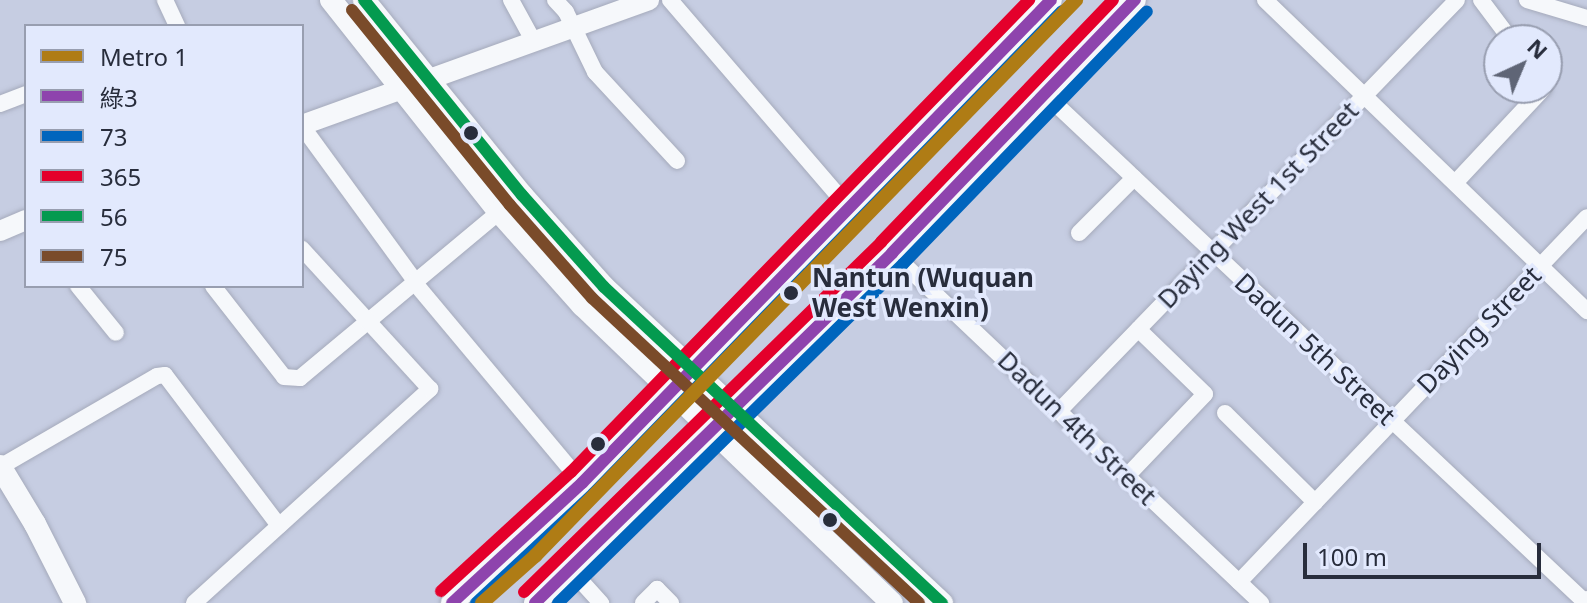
<!DOCTYPE html>
<meta charset="utf-8">
<style>
body{margin:0}
#map{position:relative;width:1587px;height:603px;overflow:hidden;background:#c6cde2;font-family:"Noto Sans","Noto Sans TC",sans-serif}
div>[style]{position:absolute}
[style*='--x']{left:calc(var(--x)*1px);top:calc(var(--y)*1px);width:calc(var(--w)*1px);rotate:calc(var(--a)*1deg)}
.roads{filter:drop-shadow(0 0 2px #a5aabb) drop-shadow(0 0 2px #a5aabb)}
.minor>*{height:16px;margin:-8px;padding:0 8px;transform-origin:8px;border-radius:8px;background:#f6f8fb}
.tertiary>*{height:20px;margin:-10px;padding:0 10px;transform-origin:10px;border-radius:10px;background:#f6f8fb}
.secondary>*{height:22px;margin:-11px;padding:0 11px;transform-origin:11px;border-radius:11px;background:#f6f8fb}
.bus-1>*{height:12px;margin:-6px;padding:0 6px;transform-origin:6px;border-radius:6px;background:#8e44ad}
.bus-2>*{height:12px;margin:-6px;padding:0 6px;transform-origin:6px;border-radius:6px;background:#0065bd}
.bus-3>*{height:12px;margin:-6px;padding:0 6px;transform-origin:6px;border-radius:6px;background:#e4002b}
.bus-4>*{height:12px;margin:-6px;padding:0 6px;transform-origin:6px;border-radius:6px;background:#049a4f}
.bus-5>*{height:12px;margin:-6px;padding:0 6px;transform-origin:6px;border-radius:6px;background:#7a4b2a}
.metro-1>*{height:14px;margin:-7px;padding:0 7px;transform-origin:7px;border-radius:7px;background:#af7c15}
.dots>*{width:22px;height:22px;translate:-50% -50%;box-sizing:border-box;border:4px solid #e2e9fd;border-radius:50%}
span{translate:-50% -50%;white-space:nowrap;text-align:center;line-height:1.15;-webkit-text-stroke:7px #e2e9fd;paint-order:stroke}
.street-label{font-size:26px;color:#282d3c}
.stop-label{font-size:26px;color:#282d3c;font-weight:700}
.left{translate:0 -50%;text-align:left}
.legend{position:absolute;left:24px;top:24px;width:280px;height:264px;box-sizing:border-box;background:#e2e9fd;border:2px solid #989eb0;margin:0;padding:10px 14px;list-style:none;font-size:24px;color:#282d3c}
.legend li{display:flex;align-items:center;gap:16px;height:40px}
.legend b{width:40px;border:2px solid #989eb0}
.north{position:absolute;left:1483px;top:24px;width:80px;height:80px;box-sizing:border-box;background:#e2e9fd;border:2px solid #989eb0;border-radius:50%;rotate:44deg;font-size:22px;font-weight:700;line-height:32px;text-align:center;color:#282d3c}
.north::after{content:'';display:block;margin:auto;width:28px;height:36px;background:#5f6576;clip-path:polygon(50% 0,100% 100%,50% 72%,0 100%)}
.scale{position:absolute;left:1303px;top:543px;width:238px;height:36px;box-sizing:border-box;border:4px solid #282d3c;border-top:0;padding-left:10px;font-size:24px;line-height:28px;white-space:nowrap;color:#282d3c;-webkit-text-stroke:6px #e2e9fd;paint-order:stroke}
</style>
<div id="map">
<div class="roads">
<div class="minor">
<i style="--x:165;--y:0;--w:29;--a:65"></i>
<i style="--x:511;--y:0;--w:48;--a:61.3"></i>
<i style="--x:555;--y:0;--w:16;--a:47"></i>
<i style="--x:566;--y:12;--w:67;--a:64.2"></i>
<i style="--x:595;--y:72;--w:121;--a:47.3"></i>
<i style="--x:670;--y:0;--w:276;--a:49.3"></i>
<i style="--x:1265;--y:0;--w:448;--a:44"></i>
<i style="--x:1481;--y:0;--w:50;--a:53.1"></i>
<i style="--x:1527;--y:0;--w:63;--a:16.7"></i>
<i style="--x:1045;--y:94;--w:743;--a:43.25"></i>
<i style="--x:0;--y:104;--w:28;--a:-21"></i>
<i style="--x:302;--y:126;--w:192;--a:53.9"></i>
<i style="--x:1455;--y:183;--w:130;--a:-46.9"></i>
<i style="--x:1079;--y:233;--w:78;--a:-45"></i>
<i style="--x:892;--y:253;--w:509;--a:43.49"></i>
<i style="--x:414;--y:282;--w:262;--a:50.1"></i>
<i style="--x:78;--y:286;--w:60;--a:51"></i>
<i style="--x:213;--y:286;--w:115;--a:52"></i>
<i style="--x:284;--y:377;--w:16;--a:4"></i>
<i style="--x:300;--y:378;--w:259;--a:-39.8"></i>
<i style="--x:1059;--y:411;--w:572;--a:-45.92"></i>
<i style="--x:1225;--y:413;--w:127;--a:44.7"></i>
<i style="--x:0;--y:467;--w:181;--a:-30.1"></i>
<i style="--x:157;--y:376;--w:8;--a:-7"></i>
<i style="--x:165;--y:375;--w:189;--a:52.9"></i>
<i style="--x:1127;--y:476;--w:113;--a:-46.4"></i>
<i style="--x:1205;--y:394;--w:93;--a:-135.9"></i>
<i style="--x:571;--y:570;--w:45;--a:47.7"></i>
<i style="--x:1239;--y:582;--w:504;--a:-46.37"></i>
<i style="--x:194;--y:603;--w:319;--a:-42.2"></i>
<i style="--x:430;--y:389;--w:190;--a:-132.4"></i>
<i style="--x:643;--y:603;--w:20;--a:-45"></i>
<i style="--x:657;--y:589;--w:20;--a:45"></i>
</div>
<div class="tertiary">
<i style="--x:302;--y:125;--w:369;--a:-19.8"></i>
<i style="--x:0;--y:231;--w:28;--a:-23"></i>
<i style="--x:1585;--y:603;--w:3;--a:-45"></i>
</div>
<div class="secondary">
<i style="--x:331;--y:0;--w:270;--a:51.6"></i>
<i style="--x:499;--y:212;--w:125;--a:48.3"></i>
<i style="--x:582;--y:305;--w:430;--a:43.9"></i>
<i style="--x:364;--y:0;--w:251;--a:51"></i>
<i style="--x:522;--y:195;--w:123;--a:48.3"></i>
<i style="--x:604;--y:287;--w:463;--a:43.1"></i>
<i style="--x:0;--y:466;--w:68;--a:58.9"></i>
<i style="--x:35;--y:524;--w:89;--a:63.1"></i>
<i style="--x:452;--y:603;--w:177;--a:-42.7"></i>
<i style="--x:582;--y:483;--w:673;--a:-45.84"></i>
<i style="--x:535;--y:603;--w:500;--a:-44.4"></i>
<i style="--x:892;--y:253;--w:351;--a:-46.2"></i>
</div>
</div>
<div class="bus-1">
<i style="--x:452;--y:603;--w:177;--a:-42.7"></i>
<i style="--x:582;--y:483;--w:673;--a:-45.84"></i>
<i style="--x:535;--y:603;--w:500;--a:-44.4"></i>
<i style="--x:892;--y:253;--w:351;--a:-46.2"></i>
</div>
<div class="bus-2">
<i style="--x:476;--y:603;--w:160;--a:-43"></i>
<i style="--x:593;--y:494;--w:673;--a:-45.84"></i>
<i style="--x:558;--y:603;--w:484;--a:-44.5"></i>
<i style="--x:903;--y:264;--w:351;--a:-46"></i>
</div>
<div class="bus-3">
<i style="--x:441;--y:591;--w:176;--a:-42.5"></i>
<i style="--x:571;--y:472;--w:658;--a:-45.86"></i>
<i style="--x:524;--y:592;--w:500;--a:-44.4"></i>
<i style="--x:881;--y:242;--w:335;--a:-46.2"></i>
</div>
<div class="bus-4">
<i style="--x:364;--y:0;--w:251;--a:51"></i>
<i style="--x:522;--y:195;--w:123;--a:48.3"></i>
<i style="--x:604;--y:287;--w:463;--a:43.1"></i>
</div>
<div class="bus-5">
<i style="--x:352;--y:10;--w:251;--a:51"></i>
<i style="--x:510;--y:205;--w:124;--a:48.6"></i>
<i style="--x:592;--y:298;--w:447;--a:43"></i>
</div>
<div class="metro-1">
<i style="--x:482;--y:603;--w:71;--a:-41.6"></i>
<i style="--x:535;--y:556;--w:776;--a:-45.78"></i>
</div>
<div class="dots">
<i style="left:471px;top:133px;background:#282d3c"></i>
<i style="left:791px;top:293px;background:#282d3c"></i>
<i style="left:598px;top:444px;background:#282d3c"></i>
<i style="left:830px;top:520px;background:#282d3c"></i>
</div>
<div class="street-label">
<span style="left:1258px;top:205px;rotate:-46deg">Daying West 1st Street</span>
<span style="left:1479px;top:330px;rotate:-46deg">Daying Street</span>
<span style="left:1315px;top:349px;rotate:43deg">Dadun 5th Street</span>
<span style="left:1077px;top:428px;rotate:44deg">Dadun 4th Street</span>
</div>
<div class="stop-label">
<span class="left" style="left:812px;top:293px">Nantun (Wuquan<br>West Wenxin)</span>
</div>
<ul class="legend">
<li><b style="height:10px;background:#af7c15"></b>Metro 1</li>
<li><b style="height:10px;background:#8e44ad"></b>綠3</li>
<li><b style="height:10px;background:#0065bd"></b>73</li>
<li><b style="height:10px;background:#e4002b"></b>365</li>
<li><b style="height:10px;background:#049a4f"></b>56</li>
<li><b style="height:10px;background:#7a4b2a"></b>75</li>
</ul>
<div class="north">N</div>
<div class="scale">100 m</div>
</div>
